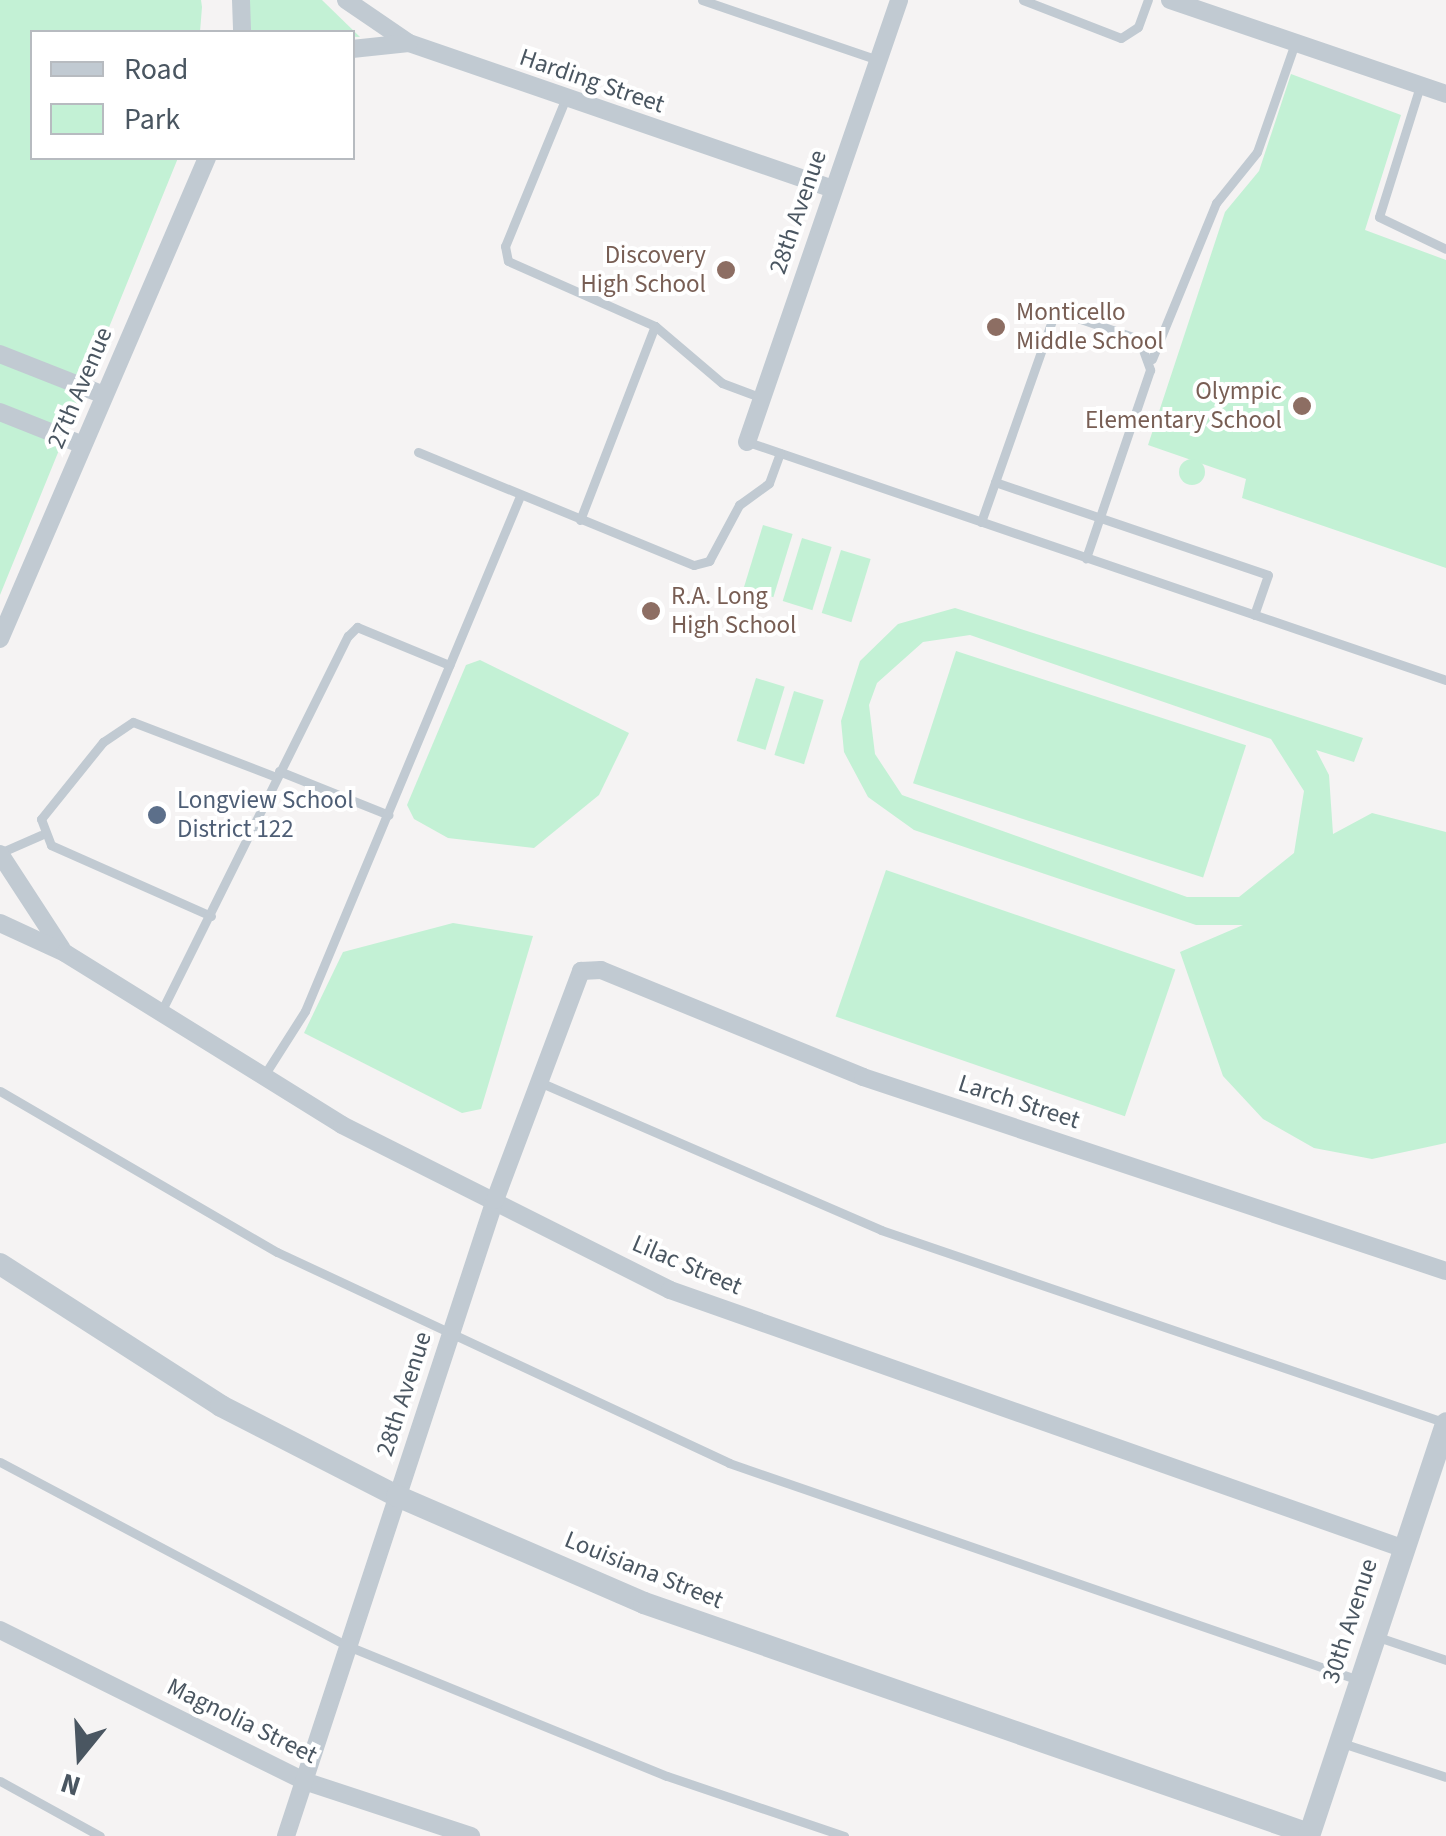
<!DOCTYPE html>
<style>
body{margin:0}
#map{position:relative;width:1446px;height:1836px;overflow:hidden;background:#f5f3f3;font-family:"Source Sans 3",sans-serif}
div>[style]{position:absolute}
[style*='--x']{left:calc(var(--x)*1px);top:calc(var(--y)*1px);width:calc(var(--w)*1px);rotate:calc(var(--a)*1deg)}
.green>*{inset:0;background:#c3f1d5;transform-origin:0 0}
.round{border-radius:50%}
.service>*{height:9px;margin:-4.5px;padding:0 4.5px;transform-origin:4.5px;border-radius:4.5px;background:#c1cad2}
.minor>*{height:18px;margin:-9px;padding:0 9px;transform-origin:9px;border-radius:9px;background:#c1cad2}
.tertiary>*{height:22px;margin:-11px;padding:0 11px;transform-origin:11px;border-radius:11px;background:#c1cad2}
.dots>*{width:28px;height:28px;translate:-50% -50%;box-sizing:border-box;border:5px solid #fff;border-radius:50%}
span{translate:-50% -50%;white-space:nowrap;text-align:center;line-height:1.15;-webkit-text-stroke:8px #fff;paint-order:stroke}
.street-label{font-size:25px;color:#4a5661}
.education-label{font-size:25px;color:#785e54}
.right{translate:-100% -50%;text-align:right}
.left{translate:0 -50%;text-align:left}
.service-label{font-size:25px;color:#4e5e75}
.legend{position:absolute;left:30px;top:30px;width:325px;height:130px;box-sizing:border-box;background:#fff;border:2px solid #b7bbc0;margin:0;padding:12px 18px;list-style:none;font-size:30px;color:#4a5661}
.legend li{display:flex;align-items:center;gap:20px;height:50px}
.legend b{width:50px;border:2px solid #b7bbc0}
.north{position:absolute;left:30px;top:1706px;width:100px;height:100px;-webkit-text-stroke:8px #fff;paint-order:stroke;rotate:198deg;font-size:28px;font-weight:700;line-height:40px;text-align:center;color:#4a5661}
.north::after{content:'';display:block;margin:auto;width:35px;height:45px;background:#4a5661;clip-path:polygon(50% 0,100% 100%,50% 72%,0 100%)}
</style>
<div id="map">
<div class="green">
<i style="clip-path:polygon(0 0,201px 0,202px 7px,200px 32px,32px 32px,32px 158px,178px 158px,0 595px)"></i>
<i style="clip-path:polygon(249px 0,322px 0,360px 37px,248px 32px)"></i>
<i style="clip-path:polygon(1291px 74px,1401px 115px,1365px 230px,1446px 260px,1446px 568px,1242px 498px,1246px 479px,1148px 445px,1225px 212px,1259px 171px)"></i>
<i class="round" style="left:1179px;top:459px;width:26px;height:26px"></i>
<i style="left:763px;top:525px;width:31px;height:66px;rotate:17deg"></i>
<i style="left:802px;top:538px;width:31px;height:66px;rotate:17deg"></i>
<i style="left:841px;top:550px;width:31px;height:66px;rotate:17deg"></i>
<i style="clip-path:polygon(evenodd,955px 608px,1363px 738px,1354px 762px,1316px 750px,1329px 775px,1333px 834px,1372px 813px,1446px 832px,1446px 1143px,1372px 1159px,1314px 1148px,1263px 1119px,1223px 1076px,1180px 952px,1243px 925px,1196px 925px,914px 830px,868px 797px,844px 752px,841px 721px,860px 661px,898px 624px,955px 608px,970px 635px,1271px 739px,1304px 791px,1294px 853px,1239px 897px,1187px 897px,902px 795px,875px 754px,869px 705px,877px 683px,923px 642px,970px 635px)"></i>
<i style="left:956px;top:651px;width:305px;height:139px;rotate:18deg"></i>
<i style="clip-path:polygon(480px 660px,629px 733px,599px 795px,534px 848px,448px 838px,414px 819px,407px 805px,466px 665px)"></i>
<i style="left:756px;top:678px;width:30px;height:66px;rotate:17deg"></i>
<i style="left:794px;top:691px;width:31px;height:67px;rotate:17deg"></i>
<i style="left:886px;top:870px;width:306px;height:155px;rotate:19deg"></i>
<i style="clip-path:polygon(453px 923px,533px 936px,481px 1109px,462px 1113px,304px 1033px,343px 952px)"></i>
</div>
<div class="service">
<i style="--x:702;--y:0;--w:186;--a:18.8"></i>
<i style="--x:1023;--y:0;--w:105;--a:21.2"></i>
<i style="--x:1121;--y:38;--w:20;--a:-33"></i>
<i style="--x:1138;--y:27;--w:29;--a:-70"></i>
<i style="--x:1420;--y:86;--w:137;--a:107.4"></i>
<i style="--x:1379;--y:217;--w:74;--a:25.5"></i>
<i style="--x:565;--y:100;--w:158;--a:112.3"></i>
<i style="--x:505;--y:246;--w:15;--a:79"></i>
<i style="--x:508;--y:261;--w:161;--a:23.9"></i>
<i style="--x:655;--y:326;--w:88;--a:40.4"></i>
<i style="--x:722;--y:383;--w:43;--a:20.6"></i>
<i style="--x:1152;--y:359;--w:169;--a:-67.7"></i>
<i style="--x:1216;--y:203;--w:65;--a:-51.2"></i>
<i style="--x:1257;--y:152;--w:115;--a:-70.8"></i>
<i style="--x:748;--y:442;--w:737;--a:18.83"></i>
<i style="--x:418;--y:452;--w:298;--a:22.3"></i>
<i style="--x:694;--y:565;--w:16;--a:-15"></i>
<i style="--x:709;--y:561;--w:64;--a:-61.8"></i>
<i style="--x:739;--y:505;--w:37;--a:-36"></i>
<i style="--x:769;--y:483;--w:32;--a:-70"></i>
<i style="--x:995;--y:482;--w:288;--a:18.8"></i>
<i style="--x:1268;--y:575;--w:42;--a:109.3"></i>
<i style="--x:580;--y:520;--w:208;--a:-68.9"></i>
<i style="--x:981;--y:522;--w:214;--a:-70.6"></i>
<i style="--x:1052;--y:320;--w:13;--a:-32"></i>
<i style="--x:1063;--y:313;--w:80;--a:18.9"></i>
<i style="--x:1139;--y:339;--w:33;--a:70"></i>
<i style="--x:1150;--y:370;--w:199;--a:108.8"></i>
<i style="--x:279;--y:771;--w:118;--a:21.8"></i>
<i style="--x:0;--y:853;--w:45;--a:-23.7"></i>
<i style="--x:211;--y:916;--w:175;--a:-156.1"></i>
<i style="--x:51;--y:845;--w:28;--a:-111"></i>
<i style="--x:41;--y:819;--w:99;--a:-51.2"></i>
<i style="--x:103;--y:742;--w:36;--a:-34"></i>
<i style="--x:133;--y:722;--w:153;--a:21"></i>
<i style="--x:161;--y:1012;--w:420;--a:-63.6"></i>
<i style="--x:348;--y:636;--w:13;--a:-45"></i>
<i style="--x:357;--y:627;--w:100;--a:22.4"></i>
<i style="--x:263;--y:1077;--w:78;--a:-57.5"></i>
<i style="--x:305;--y:1011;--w:558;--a:-67.34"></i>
<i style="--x:537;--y:1081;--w:375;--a:23.4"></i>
<i style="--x:881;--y:1230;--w:594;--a:18.86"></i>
<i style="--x:0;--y:1091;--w:320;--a:30.2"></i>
<i style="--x:277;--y:1252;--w:499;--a:25"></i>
<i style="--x:729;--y:1463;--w:666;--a:19.01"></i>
<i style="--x:0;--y:1462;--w:394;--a:27.9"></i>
<i style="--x:348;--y:1646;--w:344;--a:22.2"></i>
<i style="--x:667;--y:1776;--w:187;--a:18.7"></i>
<i style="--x:1378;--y:1637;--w:72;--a:18.7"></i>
<i style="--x:1342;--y:1743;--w:109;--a:18.1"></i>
<i style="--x:0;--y:1781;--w:114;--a:28.8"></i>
</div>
<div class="minor">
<i style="--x:241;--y:0;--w:32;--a:88"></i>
<i style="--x:346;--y:0;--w:76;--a:34.3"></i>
<i style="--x:409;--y:43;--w:447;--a:19"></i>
<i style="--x:1170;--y:0;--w:292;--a:18.8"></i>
<i style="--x:352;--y:49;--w:57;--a:-6"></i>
<i style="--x:0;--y:354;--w:112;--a:21.5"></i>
<i style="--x:0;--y:412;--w:89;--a:21.7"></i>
<i style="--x:747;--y:442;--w:467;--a:-71"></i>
<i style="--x:0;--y:639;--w:524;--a:-66.72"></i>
<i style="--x:0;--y:854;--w:113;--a:56.9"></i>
<i style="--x:0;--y:923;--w:72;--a:24.8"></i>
<i style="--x:65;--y:953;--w:326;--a:31.8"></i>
<i style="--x:342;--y:1125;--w:367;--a:26.7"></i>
<i style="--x:670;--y:1290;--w:776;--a:19.42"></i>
<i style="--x:0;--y:1630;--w:339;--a:26.4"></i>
<i style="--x:304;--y:1781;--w:176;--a:18.2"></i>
<i style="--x:286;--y:1836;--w:669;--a:-71.81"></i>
<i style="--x:495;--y:1200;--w:245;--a:-69.4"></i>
<i style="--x:581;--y:971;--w:20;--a:-3"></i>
<i style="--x:601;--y:970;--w:283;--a:22.2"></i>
<i style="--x:863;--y:1077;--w:614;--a:18.41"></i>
</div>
<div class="tertiary">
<i style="--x:0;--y:1264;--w:263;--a:32.7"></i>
<i style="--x:221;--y:1406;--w:198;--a:27.1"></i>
<i style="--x:397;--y:1496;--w:269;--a:23.4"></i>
<i style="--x:644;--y:1603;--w:704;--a:19.16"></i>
<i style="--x:1309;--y:1836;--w:435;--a:-71.6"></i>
</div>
<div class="dots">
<i style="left:726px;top:270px;background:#8d6e63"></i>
<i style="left:996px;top:327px;background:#8d6e63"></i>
<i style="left:1302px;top:406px;background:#8d6e63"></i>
<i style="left:651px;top:611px;background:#8d6e63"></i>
<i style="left:157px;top:815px;background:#5c6f8a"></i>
</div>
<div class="street-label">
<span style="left:592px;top:81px;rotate:19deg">Harding Street</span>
<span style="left:798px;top:212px;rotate:-71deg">28th Avenue</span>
<span style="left:80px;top:388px;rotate:-67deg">27th Avenue</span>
<span style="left:1019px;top:1102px;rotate:18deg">Larch Street</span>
<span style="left:687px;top:1265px;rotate:23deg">Lilac Street</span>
<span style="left:404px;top:1394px;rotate:-72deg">28th Avenue</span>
<span style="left:644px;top:1570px;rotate:22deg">Louisiana Street</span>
<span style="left:1350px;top:1621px;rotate:-72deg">30th Avenue</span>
<span style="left:242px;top:1721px;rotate:26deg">Magnolia Street</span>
</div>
<div class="education-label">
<span class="right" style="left:706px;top:270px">Discovery<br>High School</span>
<span class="left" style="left:1016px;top:327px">Monticello<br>Middle School</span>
<span class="right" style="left:1282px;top:406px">Olympic<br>Elementary School</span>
<span class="left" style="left:671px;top:611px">R.A. Long<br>High School</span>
</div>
<div class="service-label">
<span class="left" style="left:177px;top:815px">Longview School<br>District 122</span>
</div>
<ul class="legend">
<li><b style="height:12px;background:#c1cad2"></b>Road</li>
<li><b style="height:28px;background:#c3f1d5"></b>Park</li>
</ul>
<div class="north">N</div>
</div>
